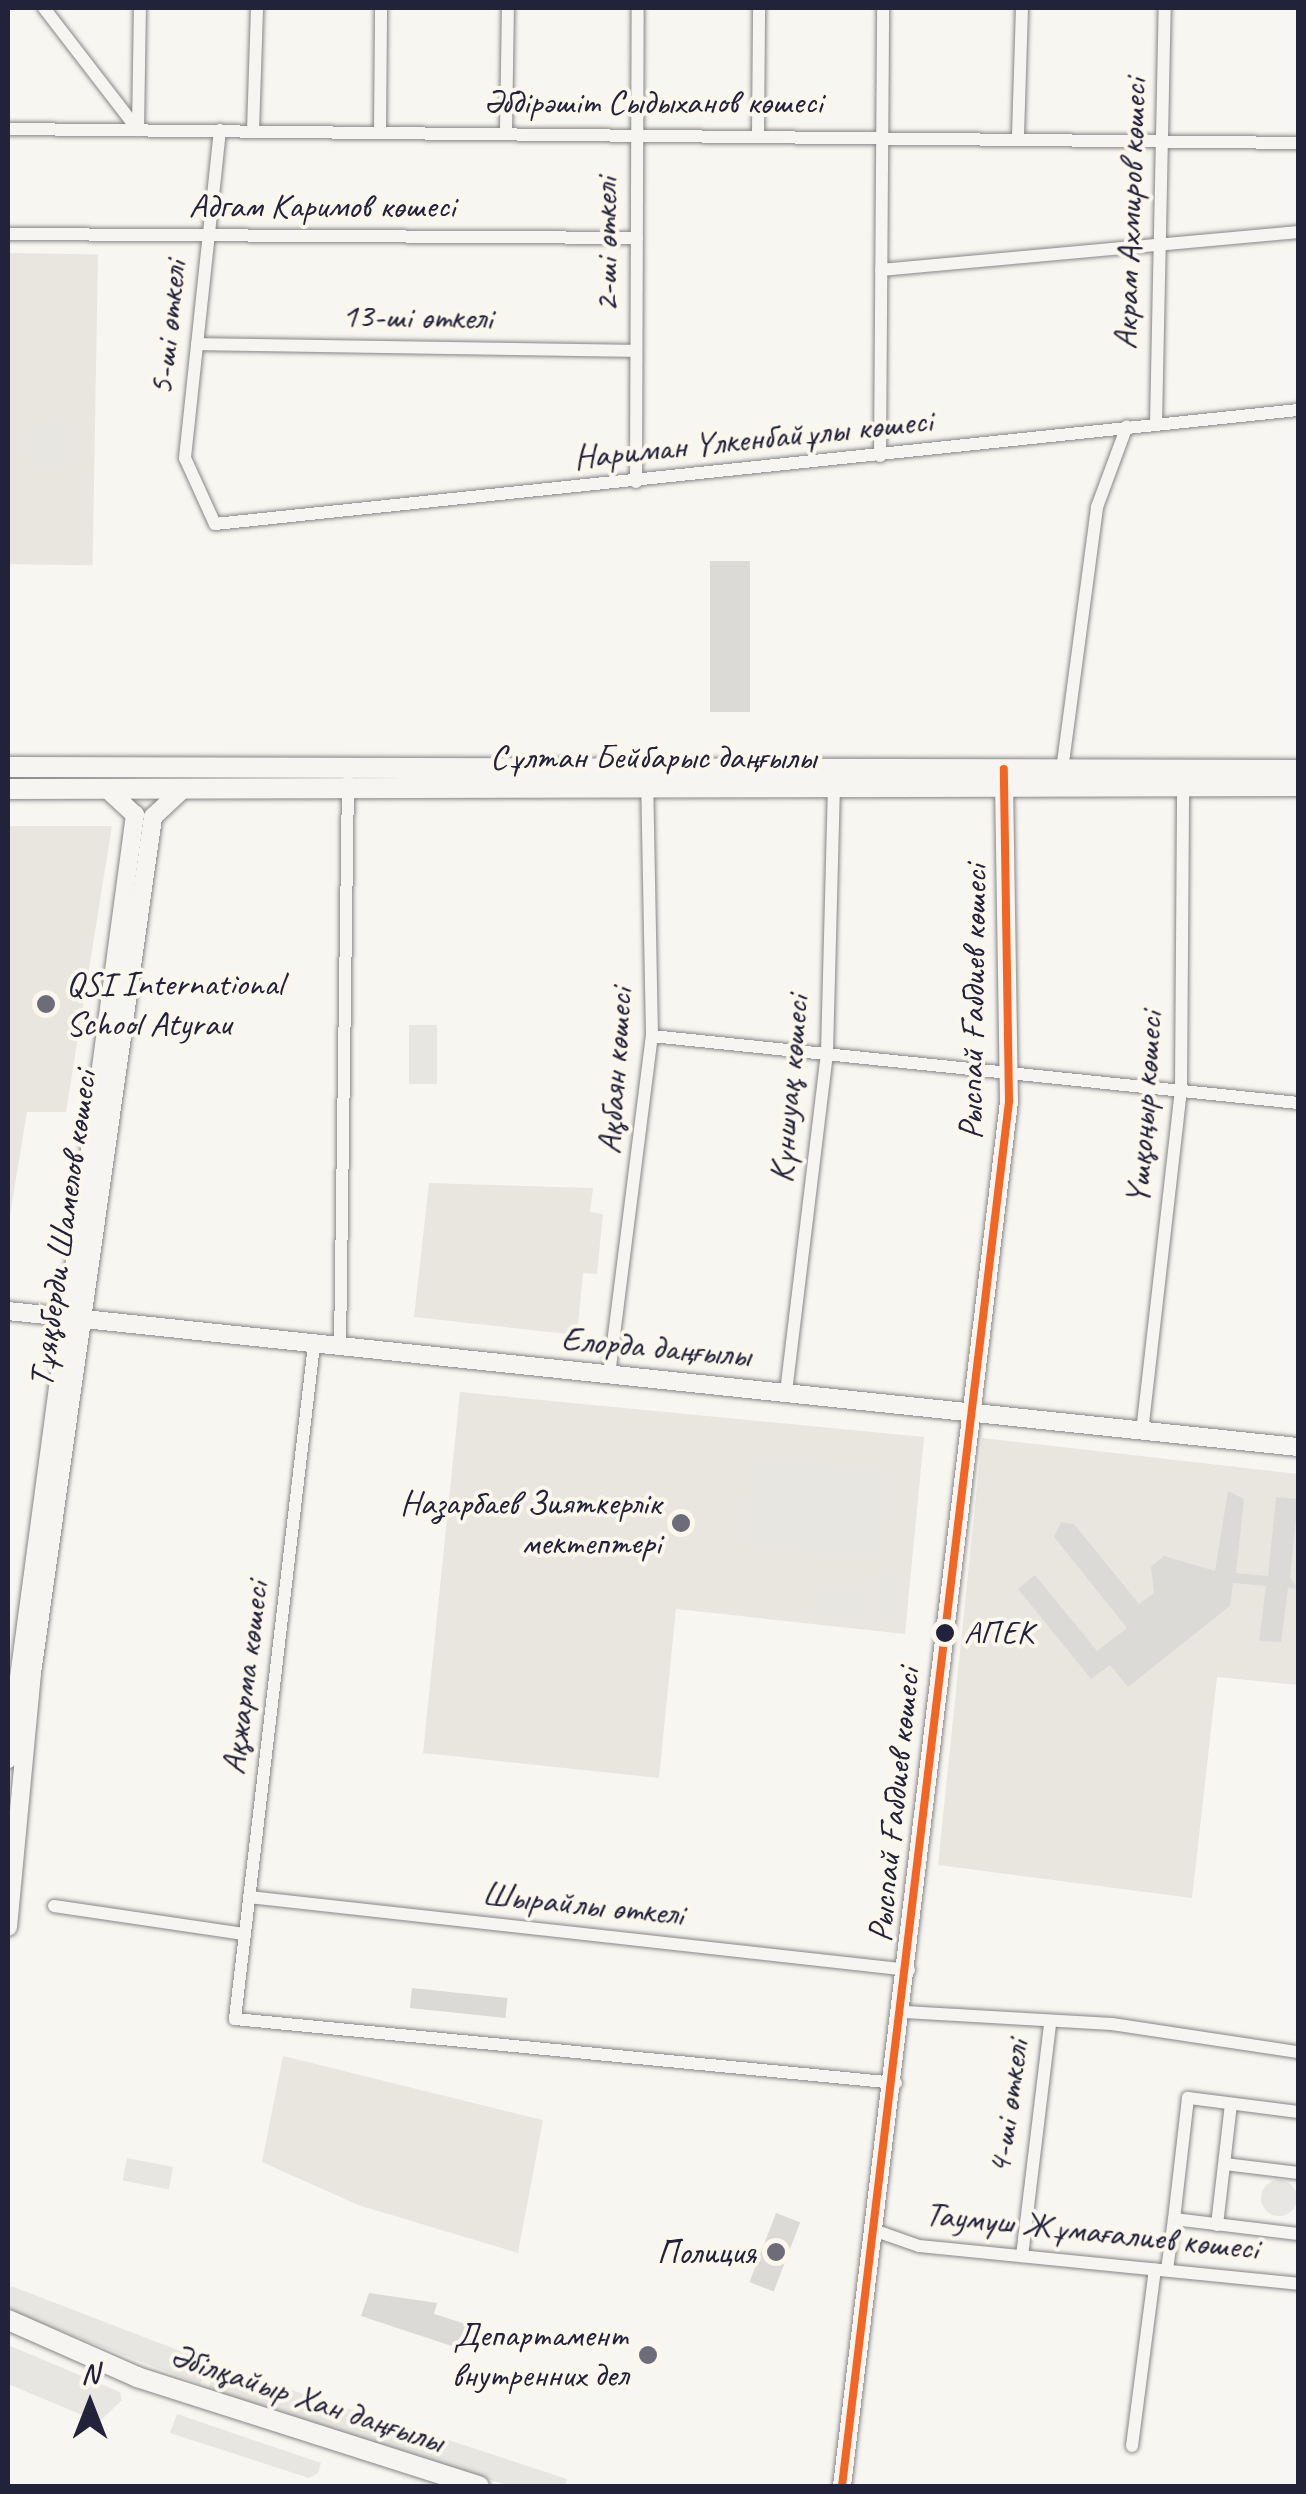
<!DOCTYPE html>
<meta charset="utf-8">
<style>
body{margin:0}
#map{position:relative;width:1306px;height:2494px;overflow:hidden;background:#f8f6f0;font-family:Caveat,sans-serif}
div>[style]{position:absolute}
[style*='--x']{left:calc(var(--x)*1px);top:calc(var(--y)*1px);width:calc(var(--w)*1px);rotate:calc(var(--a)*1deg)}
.built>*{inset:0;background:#e9e6e0;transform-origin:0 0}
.green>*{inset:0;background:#e8e6e0;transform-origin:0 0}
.round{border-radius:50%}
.building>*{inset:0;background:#dbdad7;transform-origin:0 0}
.roads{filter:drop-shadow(0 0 2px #878688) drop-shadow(0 0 2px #878688)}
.street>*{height:12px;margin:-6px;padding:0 6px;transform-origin:6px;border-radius:6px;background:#f6f5f1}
.secondary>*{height:18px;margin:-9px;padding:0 9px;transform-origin:9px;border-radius:9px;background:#f6f5f1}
.primary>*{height:20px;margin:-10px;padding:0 10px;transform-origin:10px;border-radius:10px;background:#f6f5f1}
.bus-1>*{height:8px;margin:-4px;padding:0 4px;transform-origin:4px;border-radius:4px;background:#f26522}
.dots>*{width:28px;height:28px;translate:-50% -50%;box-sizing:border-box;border:5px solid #fbf7ec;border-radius:50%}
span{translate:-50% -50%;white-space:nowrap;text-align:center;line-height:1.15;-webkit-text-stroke:8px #fbf7ec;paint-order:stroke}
.bus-label{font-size:32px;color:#22223b}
.left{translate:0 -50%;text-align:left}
.street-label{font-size:35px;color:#22223b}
.poi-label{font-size:35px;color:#22223b}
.right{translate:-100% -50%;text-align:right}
.frame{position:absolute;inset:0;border:10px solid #22223b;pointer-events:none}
.north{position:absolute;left:40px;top:2354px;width:100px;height:100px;-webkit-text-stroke:8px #fbf7ec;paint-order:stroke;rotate:0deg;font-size:28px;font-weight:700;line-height:40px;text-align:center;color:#22223b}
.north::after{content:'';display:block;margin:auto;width:35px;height:45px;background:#22223b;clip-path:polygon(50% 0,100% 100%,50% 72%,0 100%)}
</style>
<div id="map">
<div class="built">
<i style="left:8px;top:253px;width:90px;height:311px;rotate:1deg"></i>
<i style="clip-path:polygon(8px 826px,112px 826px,66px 1112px,27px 1112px,8px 1227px)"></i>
<i style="clip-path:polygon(429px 1183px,593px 1188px,590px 1212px,603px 1214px,597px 1274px,583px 1273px,577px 1335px,414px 1317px)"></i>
<i style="clip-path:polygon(460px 1392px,924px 1437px,905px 1634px,676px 1609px,659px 1778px,423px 1753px)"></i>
<i style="clip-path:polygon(982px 1438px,1298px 1474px,1298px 1685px,1217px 1677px,1192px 1898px,938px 1865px)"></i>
<i style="clip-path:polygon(283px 2056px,543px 2120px,518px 2253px,358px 2205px,262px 2162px)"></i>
</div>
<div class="green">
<i class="round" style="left:28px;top:422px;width:46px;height:46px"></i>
<i style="left:409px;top:1025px;width:28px;height:59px"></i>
<i style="left:754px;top:1458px;width:132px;height:87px;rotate:6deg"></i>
<i style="left:876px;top:1574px;width:24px;height:46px;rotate:7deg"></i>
<i style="left:817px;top:1586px;width:49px;height:28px;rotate:6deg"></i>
<i style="left:127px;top:2158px;width:47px;height:23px;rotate:11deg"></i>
<i class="round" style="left:1261px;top:2180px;width:36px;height:36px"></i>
<i style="left:11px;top:2286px;width:212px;height:24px;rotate:21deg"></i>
<i style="clip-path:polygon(8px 2345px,120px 2392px,122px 2400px,99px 2422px,8px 2384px)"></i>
<i style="clip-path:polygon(215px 2365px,356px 2411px,353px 2423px,359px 2413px,433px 2435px,567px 2479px,565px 2486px,511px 2486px,325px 2433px,208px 2390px)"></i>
<i style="clip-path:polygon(177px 2414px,321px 2463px,318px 2473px,309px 2478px,170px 2433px)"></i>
</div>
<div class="building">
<i style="left:750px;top:561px;width:151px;height:40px;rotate:90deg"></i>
<i style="clip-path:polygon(1228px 1491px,1244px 1499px,1236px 1573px,1268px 1576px,1276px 1497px,1298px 1499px,1290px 1578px,1298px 1589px,1288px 1588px,1281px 1642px,1259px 1641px,1266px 1586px,1233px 1583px,1230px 1606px,1128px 1687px,1110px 1665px,1091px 1679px,1018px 1589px,1035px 1575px,1097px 1651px,1127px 1628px,1054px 1537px,1061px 1522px,1074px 1524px,1139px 1604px,1154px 1593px,1151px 1567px,1164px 1556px,1215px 1571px)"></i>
<i style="left:412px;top:1988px;width:96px;height:20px;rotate:6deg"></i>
<i style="left:776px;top:2213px;width:26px;height:74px;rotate:21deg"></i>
<i style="clip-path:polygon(369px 2293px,437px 2303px,434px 2314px,472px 2326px,464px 2350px,361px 2316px)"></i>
</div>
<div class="roads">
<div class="street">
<i style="--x:44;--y:8;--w:154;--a:52.4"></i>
<i style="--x:8;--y:129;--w:1290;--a:0.62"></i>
<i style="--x:138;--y:130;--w:122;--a:-89.1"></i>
<i style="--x:220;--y:130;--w:330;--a:96.1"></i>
<i style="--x:185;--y:458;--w:72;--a:65.6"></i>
<i style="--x:215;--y:524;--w:1089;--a:-6.01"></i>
<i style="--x:253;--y:130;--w:122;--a:-88.1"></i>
<i style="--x:380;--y:130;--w:122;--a:-89.5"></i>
<i style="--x:506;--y:131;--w:123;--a:-89.1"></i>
<i style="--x:758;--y:133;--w:125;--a:-89.5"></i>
<i style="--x:1018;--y:135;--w:127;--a:-88.2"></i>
<i style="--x:8;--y:234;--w:629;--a:0.36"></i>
<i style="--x:881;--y:270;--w:419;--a:-5.2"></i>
<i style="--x:197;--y:344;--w:439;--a:0.9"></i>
<i style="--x:1156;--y:423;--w:415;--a:-88.8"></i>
<i style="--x:880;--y:456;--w:448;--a:-89.6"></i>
<i style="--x:636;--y:482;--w:474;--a:-89.8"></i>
<i style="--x:1062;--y:770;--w:265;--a:-82.4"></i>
<i style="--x:1097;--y:507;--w:86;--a:-69.7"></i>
<i style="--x:652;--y:1036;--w:649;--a:5.92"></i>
<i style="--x:314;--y:1345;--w:679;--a:96.69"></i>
<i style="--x:235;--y:2019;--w:664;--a:5.53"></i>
<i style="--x:340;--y:1347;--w:565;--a:-89.19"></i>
<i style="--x:609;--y:1375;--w:342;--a:-82.8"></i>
<i style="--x:652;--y:1036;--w:256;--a:-91.1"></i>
<i style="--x:786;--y:1392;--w:342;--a:-83.1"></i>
<i style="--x:827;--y:1052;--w:263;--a:-88.5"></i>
<i style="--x:1142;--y:1432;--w:344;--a:-83.5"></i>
<i style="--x:1181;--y:1090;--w:304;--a:-89.6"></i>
<i style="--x:249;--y:1897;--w:664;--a:6.31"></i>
<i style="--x:54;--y:1906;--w:192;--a:8.4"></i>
<i style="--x:905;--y:2012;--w:207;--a:3.3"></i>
<i style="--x:1112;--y:2024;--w:188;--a:8.6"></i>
<i style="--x:1298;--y:2112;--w:111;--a:-172.7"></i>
<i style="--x:1188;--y:2098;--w:122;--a:96.6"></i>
<i style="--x:1174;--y:2219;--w:125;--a:6.9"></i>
<i style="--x:1225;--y:2164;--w:74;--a:7"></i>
<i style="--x:1217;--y:2225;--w:122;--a:-83.4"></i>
<i style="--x:879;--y:2232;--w:42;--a:19.3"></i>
<i style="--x:919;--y:2246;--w:381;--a:5.7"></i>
<i style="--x:1022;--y:2256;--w:232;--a:-83.1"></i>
<i style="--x:1167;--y:2270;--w:51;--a:-82.2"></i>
<i style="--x:1132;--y:2446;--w:178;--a:-82.6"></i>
</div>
<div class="secondary">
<i style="--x:8;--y:1311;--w:1297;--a:6.02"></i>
<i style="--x:8;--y:1759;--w:953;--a:-82.34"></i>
<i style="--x:135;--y:815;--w:38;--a:-137"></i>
<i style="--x:8;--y:1927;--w:255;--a:-84.6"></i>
<i style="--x:32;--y:1673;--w:865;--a:-81.95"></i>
<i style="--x:153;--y:817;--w:38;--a:-43"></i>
<i style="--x:842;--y:2486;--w:1395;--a:-83.12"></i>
<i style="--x:1009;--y:1101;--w:329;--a:-90.9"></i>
</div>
<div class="primary">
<i style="--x:8;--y:767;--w:1290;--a:0.13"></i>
<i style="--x:8;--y:789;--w:1290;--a:-0.13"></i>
<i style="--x:8;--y:2320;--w:141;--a:23.8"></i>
<i style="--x:137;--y:2377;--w:359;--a:17.7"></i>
</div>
</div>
<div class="bus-1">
<i style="--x:842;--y:2486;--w:1395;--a:-83.12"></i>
<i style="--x:1009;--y:1101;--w:332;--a:-90.9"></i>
</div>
<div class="dots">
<i style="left:46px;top:1004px;background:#6d6c7a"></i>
<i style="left:681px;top:1523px;background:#6d6c7a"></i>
<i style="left:945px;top:1633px;background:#22223b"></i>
<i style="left:776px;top:2252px;background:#6d6c7a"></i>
<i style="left:648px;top:2355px;background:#6d6c7a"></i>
</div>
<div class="bus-label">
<span class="left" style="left:964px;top:1633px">АПЕК</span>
</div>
<div class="street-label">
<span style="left:653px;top:102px">Әбдірәшіт Сыдыханов көшесі</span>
<span style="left:322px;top:206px">Адгам Каримов көшесі</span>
<span style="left:1130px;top:214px;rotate:-88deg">Акрам Ахмиров көшесі</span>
<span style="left:606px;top:245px;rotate:-90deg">2-ші өткелі</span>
<span style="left:417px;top:317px;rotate:1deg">13-ші өткелі</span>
<span style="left:168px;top:328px;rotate:-84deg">5-ші өткелі</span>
<span style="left:753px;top:439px;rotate:-6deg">Нариман Үлкенбайұлы көшесі</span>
<span style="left:653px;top:757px">Сұлтан Бейбарыс даңғылы</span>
<span style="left:973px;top:1002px;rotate:-89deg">Рыспай Ғабдиев көшесі</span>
<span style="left:615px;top:1071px;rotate:-86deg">Ақбаян көшесі</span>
<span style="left:789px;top:1089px;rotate:-85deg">Күншуақ көшесі</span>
<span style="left:1144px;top:1108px;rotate:-86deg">Үшқоңыр көшесі</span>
<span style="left:63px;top:1229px;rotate:-82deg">Тұяқберди Шамелов көшесі</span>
<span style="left:656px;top:1347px;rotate:5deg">Елорда даңғылы</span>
<span style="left:245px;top:1678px;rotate:-83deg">Ақжарма көшесі</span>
<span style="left:894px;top:1805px;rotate:-84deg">Рыспай Ғабдиев көшесі</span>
<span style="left:583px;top:1904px;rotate:6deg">Шырайлы өткелі</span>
<span style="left:1008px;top:2107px;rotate:-82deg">4-ші өткелі</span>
<span style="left:1092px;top:2231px;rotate:6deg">Таумуш Жұмағалиев көшесі</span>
<span style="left:307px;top:2398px;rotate:18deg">Әбілқайыр Хан даңғылы</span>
</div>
<div class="poi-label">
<span class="left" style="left:66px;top:1004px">QSI International<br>School Atyrau</span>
<span class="right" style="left:661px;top:1523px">Назарбаев Зияткерлік<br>мектептері</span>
<span class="right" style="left:756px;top:2252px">Полиция</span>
<span class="right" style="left:628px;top:2355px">Департамент<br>внутренних дел</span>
</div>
<div class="frame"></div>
<div class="north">N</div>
</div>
